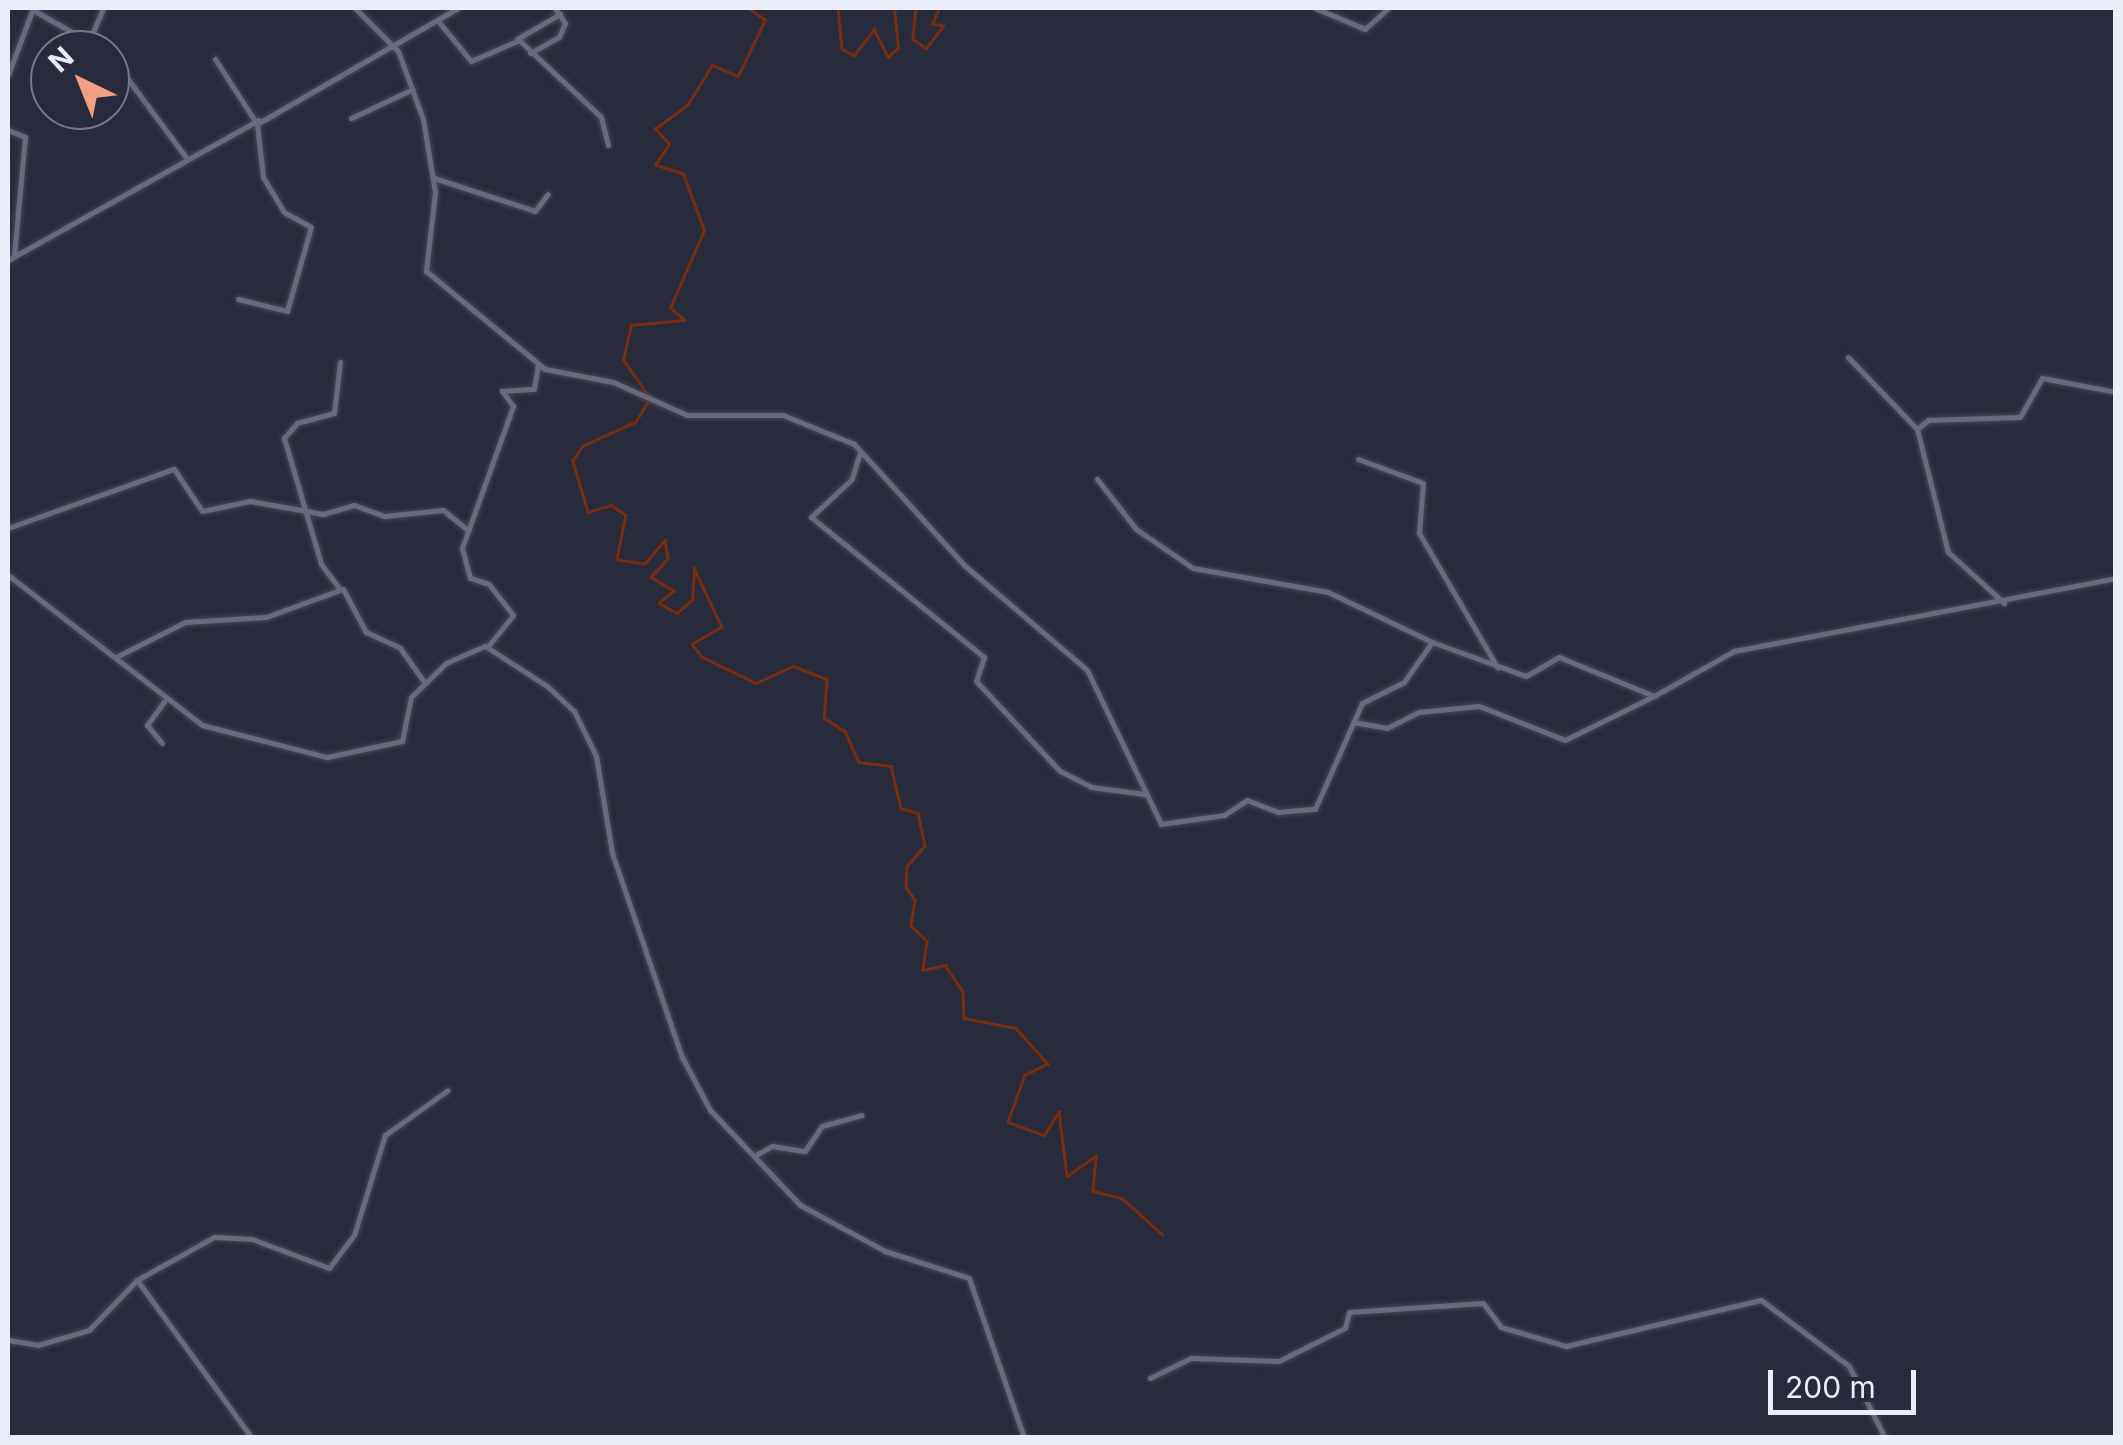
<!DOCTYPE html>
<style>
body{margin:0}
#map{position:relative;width:2123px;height:1445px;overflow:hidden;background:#282b3b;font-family:Inter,sans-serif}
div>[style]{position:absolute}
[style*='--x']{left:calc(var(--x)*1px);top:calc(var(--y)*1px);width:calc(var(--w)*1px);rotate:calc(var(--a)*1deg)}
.stream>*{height:2.5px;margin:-1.25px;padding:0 1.25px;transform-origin:1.25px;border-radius:1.25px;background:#772d11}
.roads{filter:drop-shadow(0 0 2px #454855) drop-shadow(0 0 2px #454855)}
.minor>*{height:5px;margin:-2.5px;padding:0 2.5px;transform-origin:2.5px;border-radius:2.5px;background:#666b7d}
span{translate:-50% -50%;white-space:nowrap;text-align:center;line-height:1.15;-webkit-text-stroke:8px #282b3b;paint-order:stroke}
.frame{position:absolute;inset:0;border:10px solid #ebeef8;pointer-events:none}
.north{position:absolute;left:30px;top:30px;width:100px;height:100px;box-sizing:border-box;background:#282b3b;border:2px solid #767987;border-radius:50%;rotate:317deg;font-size:28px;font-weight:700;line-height:40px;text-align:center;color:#ebeef8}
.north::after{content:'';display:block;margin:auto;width:35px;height:45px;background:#f39f83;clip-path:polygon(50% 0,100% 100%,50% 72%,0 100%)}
.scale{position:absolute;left:1768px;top:1370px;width:148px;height:45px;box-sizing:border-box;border:5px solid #ebeef8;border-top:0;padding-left:12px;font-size:30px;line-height:35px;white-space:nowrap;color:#ebeef8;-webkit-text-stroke:8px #282b3b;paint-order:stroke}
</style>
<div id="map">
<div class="stream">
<i style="--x:765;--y:8;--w:21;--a:0"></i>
<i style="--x:838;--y:8;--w:41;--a:84.4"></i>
<i style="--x:842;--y:49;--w:13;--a:27"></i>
<i style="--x:854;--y:55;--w:33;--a:-52"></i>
<i style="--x:874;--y:29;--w:31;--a:63"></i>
<i style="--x:888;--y:57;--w:13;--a:-42"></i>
<i style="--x:898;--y:48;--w:40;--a:-95.7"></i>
<i style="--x:916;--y:8;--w:31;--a:96"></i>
<i style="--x:913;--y:39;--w:16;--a:35"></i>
<i style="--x:926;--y:48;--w:28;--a:-52"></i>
<i style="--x:943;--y:26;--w:11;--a:-170"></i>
<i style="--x:932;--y:24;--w:17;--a:-66"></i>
<i style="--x:647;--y:394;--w:42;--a:-125.2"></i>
<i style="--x:623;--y:360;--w:36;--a:-77"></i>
<i style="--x:631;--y:325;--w:53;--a:-5.4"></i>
<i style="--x:684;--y:320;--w:18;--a:-139"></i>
<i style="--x:670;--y:308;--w:85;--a:-66.4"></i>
<i style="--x:704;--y:230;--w:60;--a:-110.6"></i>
<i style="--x:683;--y:174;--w:29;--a:-162"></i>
<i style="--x:655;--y:165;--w:25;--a:-56"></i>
<i style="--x:669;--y:144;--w:21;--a:-133"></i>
<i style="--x:655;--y:129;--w:41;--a:-37.1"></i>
<i style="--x:688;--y:104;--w:46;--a:-58.4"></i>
<i style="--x:712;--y:65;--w:28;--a:23"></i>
<i style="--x:738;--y:76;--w:62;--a:-64.3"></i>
<i style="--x:765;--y:20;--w:21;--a:-145"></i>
<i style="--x:648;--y:402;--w:23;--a:121"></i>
<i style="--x:636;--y:422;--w:58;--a:155.6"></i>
<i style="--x:583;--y:446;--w:18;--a:124"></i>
<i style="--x:573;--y:461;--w:53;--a:73.6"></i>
<i style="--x:588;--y:512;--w:24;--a:-17"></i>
<i style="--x:611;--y:505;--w:18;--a:34"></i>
<i style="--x:626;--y:515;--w:45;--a:101.6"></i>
<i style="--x:617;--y:559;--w:27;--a:10"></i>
<i style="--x:644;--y:564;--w:32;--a:-49"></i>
<i style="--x:665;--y:540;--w:19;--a:81"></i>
<i style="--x:668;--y:559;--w:25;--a:133"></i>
<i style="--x:651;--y:577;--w:27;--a:31"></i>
<i style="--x:674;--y:591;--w:19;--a:141"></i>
<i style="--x:659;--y:603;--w:21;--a:29"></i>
<i style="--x:677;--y:613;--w:20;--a:-41"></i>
<i style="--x:692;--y:600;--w:32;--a:-86"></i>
<i style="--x:694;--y:568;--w:65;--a:64.6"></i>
<i style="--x:722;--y:627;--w:34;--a:150"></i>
<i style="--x:692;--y:644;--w:16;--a:52"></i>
<i style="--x:702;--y:657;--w:60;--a:25.7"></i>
<i style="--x:756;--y:683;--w:41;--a:-24.7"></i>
<i style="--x:793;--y:666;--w:36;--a:21"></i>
<i style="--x:827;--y:679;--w:39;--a:94"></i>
<i style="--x:824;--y:718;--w:25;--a:32"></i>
<i style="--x:845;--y:731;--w:34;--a:66"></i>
<i style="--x:859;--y:762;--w:32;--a:7"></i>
<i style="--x:891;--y:766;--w:43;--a:76.6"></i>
<i style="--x:901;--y:808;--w:18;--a:16"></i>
<i style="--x:918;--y:813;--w:34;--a:78"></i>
<i style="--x:925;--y:846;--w:28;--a:131"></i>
<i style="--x:907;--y:867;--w:20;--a:93"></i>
<i style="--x:906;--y:887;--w:16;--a:55"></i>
<i style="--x:915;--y:900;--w:26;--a:99"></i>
<i style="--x:911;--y:926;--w:22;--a:43"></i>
<i style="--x:927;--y:941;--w:29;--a:98"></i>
<i style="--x:923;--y:970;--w:23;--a:-13"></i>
<i style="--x:945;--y:965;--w:32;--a:56"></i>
<i style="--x:963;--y:992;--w:26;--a:88"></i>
<i style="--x:964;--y:1018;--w:53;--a:10.9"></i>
<i style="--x:1016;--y:1028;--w:48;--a:48.4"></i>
<i style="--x:1048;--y:1064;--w:25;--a:154"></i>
<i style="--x:1025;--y:1075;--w:50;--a:109.9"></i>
<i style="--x:1008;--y:1122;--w:38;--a:20"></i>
<i style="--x:1044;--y:1135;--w:28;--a:-58"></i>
<i style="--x:1059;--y:1111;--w:65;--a:83"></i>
<i style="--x:1067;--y:1176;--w:35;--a:-35"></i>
<i style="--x:1096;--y:1156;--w:35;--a:95"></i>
<i style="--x:1093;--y:1191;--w:30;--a:14"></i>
<i style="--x:1122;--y:1198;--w:54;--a:42"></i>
</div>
<div class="roads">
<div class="minor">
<i style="--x:355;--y:8;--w:61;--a:45"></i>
<i style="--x:398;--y:51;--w:72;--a:69.8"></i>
<i style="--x:423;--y:119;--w:74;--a:80.7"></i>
<i style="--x:435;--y:192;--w:80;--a:96.5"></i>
<i style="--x:426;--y:271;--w:154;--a:39.5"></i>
<i style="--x:545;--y:369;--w:69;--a:10.8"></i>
<i style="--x:613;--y:382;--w:81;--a:24"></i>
<i style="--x:687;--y:415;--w:96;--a:0"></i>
<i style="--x:783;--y:415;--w:77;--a:22.2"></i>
<i style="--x:854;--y:444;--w:164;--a:47.7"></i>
<i style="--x:964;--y:565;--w:162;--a:40.5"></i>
<i style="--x:1087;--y:670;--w:171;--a:64.3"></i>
<i style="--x:1161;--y:824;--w:64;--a:-8.1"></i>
<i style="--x:1224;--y:815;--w:27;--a:-33"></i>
<i style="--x:1247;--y:800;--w:33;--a:21"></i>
<i style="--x:1278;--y:812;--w:37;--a:-5"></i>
<i style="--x:1315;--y:809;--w:116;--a:-66.1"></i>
<i style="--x:1362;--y:703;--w:47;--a:-26.6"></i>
<i style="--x:1404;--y:682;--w:49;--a:-55"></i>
<i style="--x:1432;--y:642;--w:100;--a:19.9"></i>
<i style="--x:1526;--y:676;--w:38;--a:-30"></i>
<i style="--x:1559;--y:657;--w:103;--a:22.3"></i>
<i style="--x:1654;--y:696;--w:92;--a:-29.4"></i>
<i style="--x:1734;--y:651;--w:389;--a:-10.8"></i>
<i style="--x:1315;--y:8;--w:54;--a:22.8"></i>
<i style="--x:1365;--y:29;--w:31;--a:-42"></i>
<i style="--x:35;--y:11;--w:78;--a:29.8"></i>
<i style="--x:438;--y:21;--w:52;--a:50.5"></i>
<i style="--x:471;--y:61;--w:52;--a:-23.6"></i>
<i style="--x:519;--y:40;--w:112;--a:43.2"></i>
<i style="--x:601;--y:117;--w:29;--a:76"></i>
<i style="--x:517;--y:39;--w:50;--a:-30.2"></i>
<i style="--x:88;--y:44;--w:39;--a:-67"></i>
<i style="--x:530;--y:53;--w:33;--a:-29"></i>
<i style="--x:559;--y:37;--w:15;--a:-67"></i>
<i style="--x:565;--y:23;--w:18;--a:-124"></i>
<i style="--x:110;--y:55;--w:126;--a:53.4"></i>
<i style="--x:215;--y:59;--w:74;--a:57.2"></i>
<i style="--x:8;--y:75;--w:72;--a:-69.5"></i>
<i style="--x:351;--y:118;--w:68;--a:-25.1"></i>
<i style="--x:8;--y:130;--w:18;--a:22"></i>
<i style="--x:25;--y:137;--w:119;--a:95.3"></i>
<i style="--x:434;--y:178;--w:106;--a:18.1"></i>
<i style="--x:535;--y:211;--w:21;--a:-53"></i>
<i style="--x:8;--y:260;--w:287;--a:-29.2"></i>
<i style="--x:238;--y:299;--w:50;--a:13.8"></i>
<i style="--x:287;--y:311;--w:87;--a:-74.1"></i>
<i style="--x:311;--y:227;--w:31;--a:-151"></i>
<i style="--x:284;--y:212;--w:41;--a:-121"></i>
<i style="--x:263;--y:177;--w:53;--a:-96.5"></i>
<i style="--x:257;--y:124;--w:232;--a:-30"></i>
<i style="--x:1848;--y:357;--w:100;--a:46.2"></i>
<i style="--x:1917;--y:429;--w:127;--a:75.9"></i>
<i style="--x:1948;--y:552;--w:76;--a:42.3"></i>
<i style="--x:340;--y:362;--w:51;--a:96.7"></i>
<i style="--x:334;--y:413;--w:38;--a:165"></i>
<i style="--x:297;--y:423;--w:20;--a:131"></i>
<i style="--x:284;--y:438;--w:131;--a:73.6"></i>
<i style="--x:321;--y:564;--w:31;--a:53"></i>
<i style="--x:1917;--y:429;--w:14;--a:-39"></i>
<i style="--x:1928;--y:420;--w:92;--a:-1.9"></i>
<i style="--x:2020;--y:417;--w:45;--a:-60.6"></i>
<i style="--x:2042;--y:378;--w:75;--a:10.7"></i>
<i style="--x:860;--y:452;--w:28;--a:107"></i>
<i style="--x:852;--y:479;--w:56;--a:137.2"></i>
<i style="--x:811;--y:517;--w:223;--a:39"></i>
<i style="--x:984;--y:657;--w:25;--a:108"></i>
<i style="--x:976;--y:681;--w:123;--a:47"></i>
<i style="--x:1060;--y:771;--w:35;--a:27"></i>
<i style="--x:1091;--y:787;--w:54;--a:7.4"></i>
<i style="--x:1358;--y:459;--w:69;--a:20.3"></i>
<i style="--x:1423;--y:483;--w:50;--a:94.6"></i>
<i style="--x:1419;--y:533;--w:156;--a:59.7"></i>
<i style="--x:1097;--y:479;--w:63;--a:52"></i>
<i style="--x:1136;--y:529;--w:69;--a:34.4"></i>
<i style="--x:1193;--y:568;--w:137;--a:10.1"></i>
<i style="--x:1328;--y:592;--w:115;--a:25.7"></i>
<i style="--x:8;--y:528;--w:176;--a:-19.6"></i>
<i style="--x:174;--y:469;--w:50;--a:56.3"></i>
<i style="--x:202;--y:511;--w:49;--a:-11.8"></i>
<i style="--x:250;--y:501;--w:74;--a:10.1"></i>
<i style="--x:323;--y:514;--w:32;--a:-16"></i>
<i style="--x:354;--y:505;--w:33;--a:20"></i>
<i style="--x:385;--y:516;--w:58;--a:-5.9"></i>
<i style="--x:443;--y:510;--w:33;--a:39"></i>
<i style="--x:8;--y:575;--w:245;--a:37.7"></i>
<i style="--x:202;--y:725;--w:129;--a:14.4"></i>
<i style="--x:327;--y:757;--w:77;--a:-12"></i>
<i style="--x:402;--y:741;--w:45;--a:-78.4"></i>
<i style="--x:411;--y:697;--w:49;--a:-44.2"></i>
<i style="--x:446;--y:663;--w:43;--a:-23.6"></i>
<i style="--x:485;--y:646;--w:74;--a:32.8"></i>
<i style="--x:547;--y:686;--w:37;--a:43"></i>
<i style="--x:574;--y:711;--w:50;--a:63.9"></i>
<i style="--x:596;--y:756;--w:98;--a:80.6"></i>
<i style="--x:612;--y:853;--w:216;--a:71.1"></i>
<i style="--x:682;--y:1057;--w:60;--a:62.2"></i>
<i style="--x:710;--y:1110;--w:131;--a:46.5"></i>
<i style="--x:800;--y:1205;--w:97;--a:28.4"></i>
<i style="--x:885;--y:1251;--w:88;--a:17.8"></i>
<i style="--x:969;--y:1278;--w:169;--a:71"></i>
<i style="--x:489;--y:645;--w:38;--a:-51"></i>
<i style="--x:513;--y:615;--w:39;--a:-128"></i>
<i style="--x:489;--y:584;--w:20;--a:-162"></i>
<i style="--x:470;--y:578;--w:31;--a:-105"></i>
<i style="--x:462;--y:548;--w:151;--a:-70.2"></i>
<i style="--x:513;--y:406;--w:19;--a:-126"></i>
<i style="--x:502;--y:391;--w:32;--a:-4"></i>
<i style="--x:534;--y:389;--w:24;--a:-81"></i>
<i style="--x:116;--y:657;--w:77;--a:-26.9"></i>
<i style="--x:185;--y:622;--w:81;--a:-3.5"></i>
<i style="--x:266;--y:617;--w:82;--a:-20"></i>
<i style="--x:343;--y:589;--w:49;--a:61.9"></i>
<i style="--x:366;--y:632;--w:38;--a:25"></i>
<i style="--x:400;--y:648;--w:43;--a:54.5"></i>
<i style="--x:1353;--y:722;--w:35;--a:10"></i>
<i style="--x:1387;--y:728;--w:36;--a:-27"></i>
<i style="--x:1419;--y:712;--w:60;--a:-5.7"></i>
<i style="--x:1479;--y:706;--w:92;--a:21.6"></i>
<i style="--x:1565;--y:740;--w:97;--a:-26.3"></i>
<i style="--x:162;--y:743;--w:23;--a:-130"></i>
<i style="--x:147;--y:725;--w:29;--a:-54"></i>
<i style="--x:754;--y:1156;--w:21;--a:-29"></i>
<i style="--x:772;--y:1146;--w:33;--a:9"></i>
<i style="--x:805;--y:1151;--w:30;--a:-56"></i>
<i style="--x:822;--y:1126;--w:41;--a:-15.4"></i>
<i style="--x:137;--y:1280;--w:195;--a:54"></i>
<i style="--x:8;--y:1340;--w:30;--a:9"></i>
<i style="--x:38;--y:1345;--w:53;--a:-16.4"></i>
<i style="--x:89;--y:1330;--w:69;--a:-46.2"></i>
<i style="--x:137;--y:1280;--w:88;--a:-29.2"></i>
<i style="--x:214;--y:1237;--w:38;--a:3"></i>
<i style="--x:252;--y:1239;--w:82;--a:20.6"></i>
<i style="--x:329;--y:1268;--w:41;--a:-52.9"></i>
<i style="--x:354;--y:1235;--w:105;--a:-72.8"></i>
<i style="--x:385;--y:1135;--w:77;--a:-35.5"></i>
<i style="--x:1150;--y:1378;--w:46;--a:-26"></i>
<i style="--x:1191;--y:1358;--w:88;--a:2"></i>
<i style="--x:1279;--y:1361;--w:74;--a:-26.6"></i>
<i style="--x:1345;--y:1328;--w:16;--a:-76"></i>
<i style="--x:1349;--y:1312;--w:134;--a:-3.8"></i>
<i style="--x:1483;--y:1303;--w:30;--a:53"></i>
<i style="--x:1501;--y:1327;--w:68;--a:16.3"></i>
<i style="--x:1566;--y:1346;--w:200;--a:-13.3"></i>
<i style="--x:1761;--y:1300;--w:110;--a:36.9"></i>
<i style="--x:1849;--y:1366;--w:80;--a:63.4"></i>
</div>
</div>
<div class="frame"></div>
<div class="north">N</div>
<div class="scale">200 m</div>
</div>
